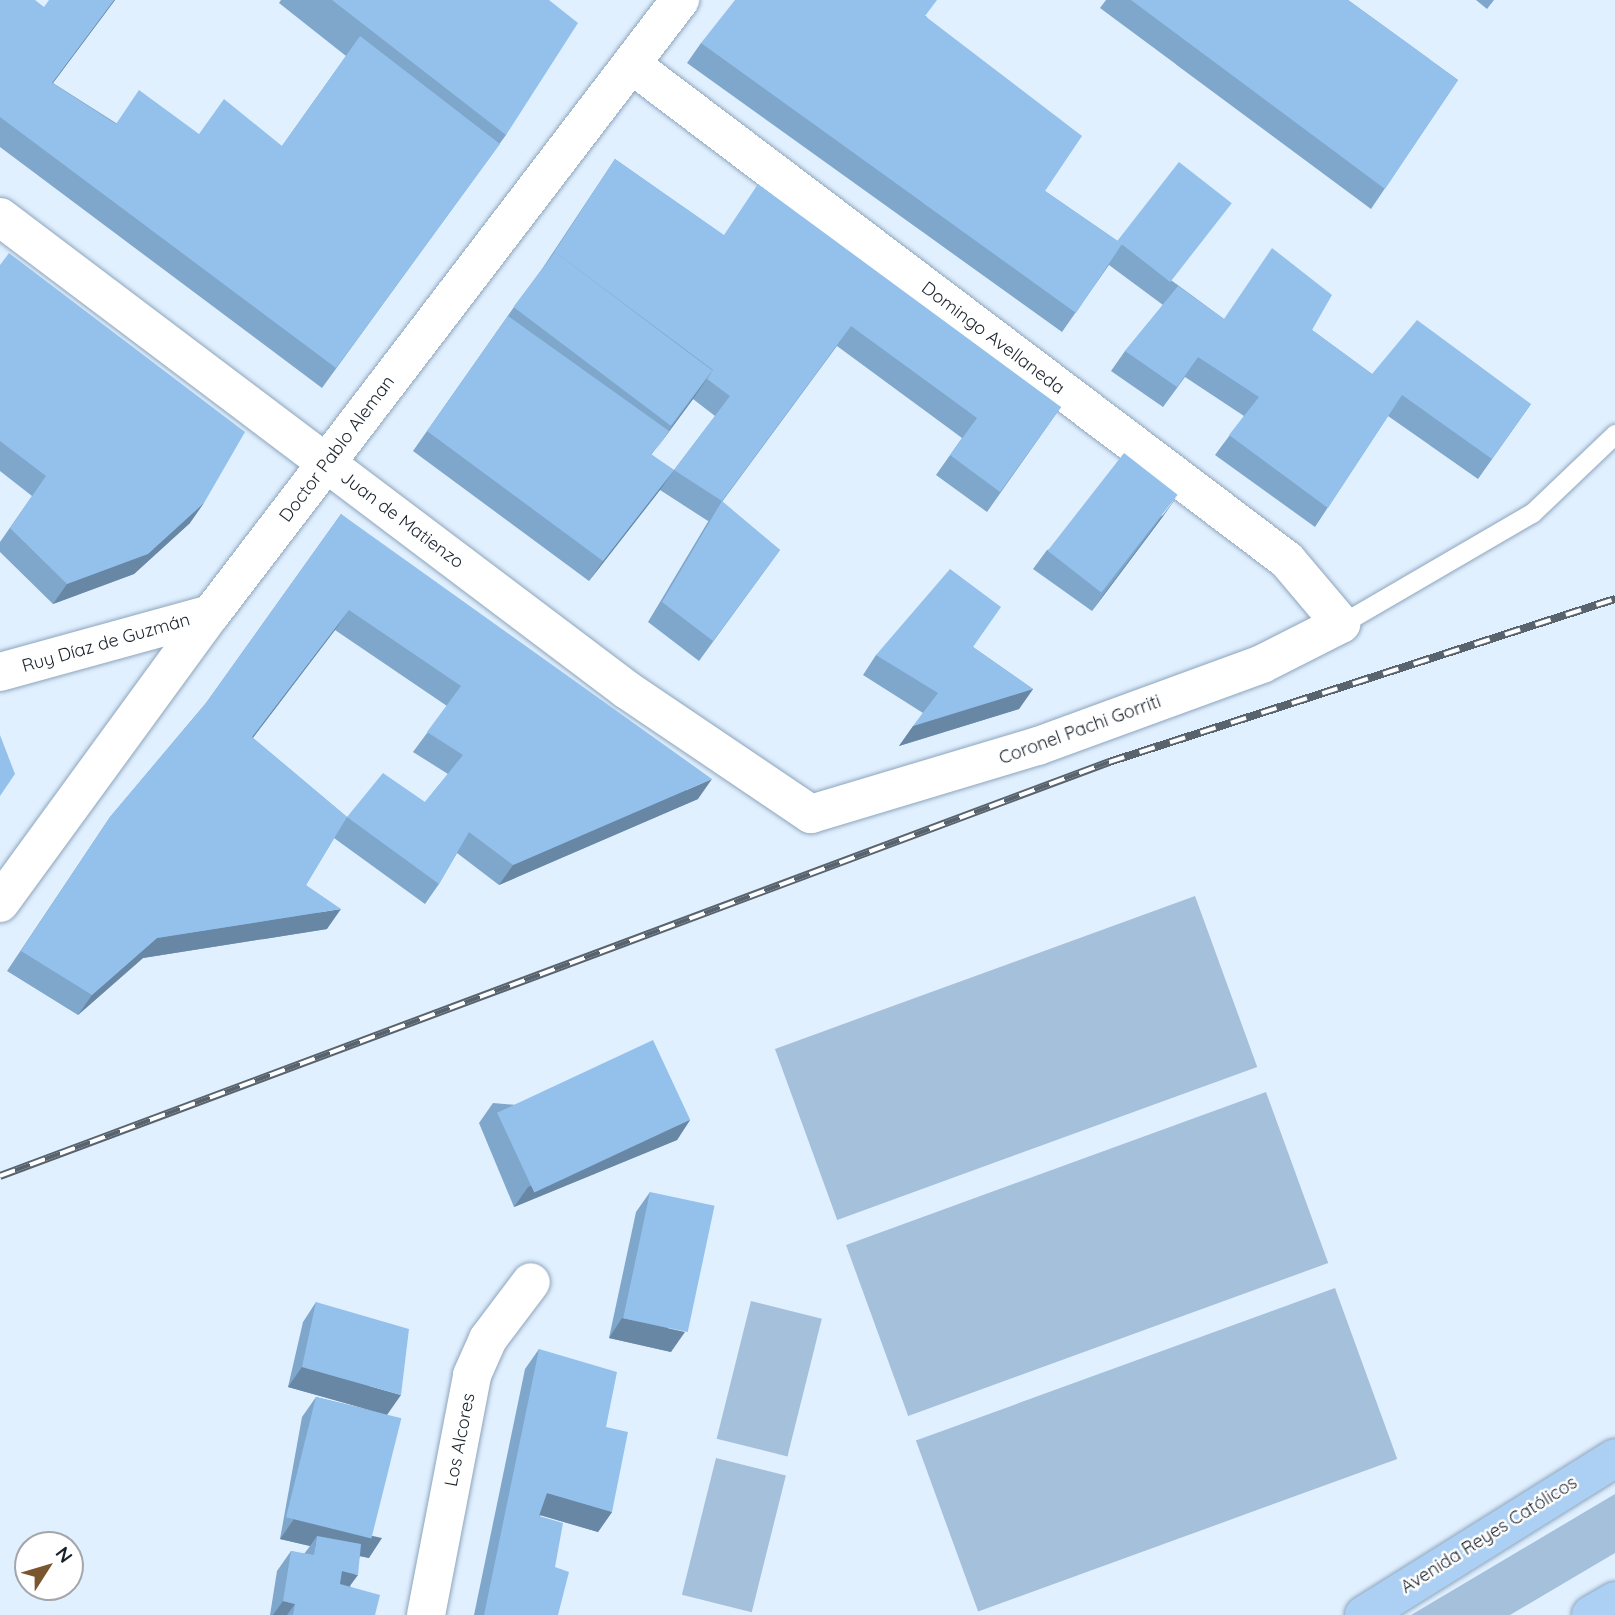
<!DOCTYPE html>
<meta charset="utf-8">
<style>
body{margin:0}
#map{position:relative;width:1615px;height:1615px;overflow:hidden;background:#e1f0ff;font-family:Quicksand,sans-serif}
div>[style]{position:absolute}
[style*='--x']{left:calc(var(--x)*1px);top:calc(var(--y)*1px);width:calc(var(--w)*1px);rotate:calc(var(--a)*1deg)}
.green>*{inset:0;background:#a5c0da;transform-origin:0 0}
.roads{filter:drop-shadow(0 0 2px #8da5bc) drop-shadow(0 0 2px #8da5bc)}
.lane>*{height:19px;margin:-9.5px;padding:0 9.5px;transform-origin:9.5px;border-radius:9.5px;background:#fff}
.street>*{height:38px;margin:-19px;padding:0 19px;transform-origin:19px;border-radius:19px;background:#fff}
.primary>*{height:38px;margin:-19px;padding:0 19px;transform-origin:19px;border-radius:19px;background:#acd0f3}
.rail>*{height:8px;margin-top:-4px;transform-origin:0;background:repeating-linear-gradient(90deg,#fff 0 16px,#58636e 0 32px);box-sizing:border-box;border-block:2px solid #58636e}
.wall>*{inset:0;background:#7fa6cb}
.shaded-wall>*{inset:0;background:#6887a5}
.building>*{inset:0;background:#94c1ec;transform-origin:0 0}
span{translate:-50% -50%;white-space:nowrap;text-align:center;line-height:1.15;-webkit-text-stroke:5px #fff;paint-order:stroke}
.street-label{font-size:18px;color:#18212a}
.north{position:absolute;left:14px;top:1531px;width:70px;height:70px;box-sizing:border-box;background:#fff;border:2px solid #a3a6aa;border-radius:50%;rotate:53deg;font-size:19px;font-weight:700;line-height:28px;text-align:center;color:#18212a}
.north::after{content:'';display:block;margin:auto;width:24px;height:32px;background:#79562f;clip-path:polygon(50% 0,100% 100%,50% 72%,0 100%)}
</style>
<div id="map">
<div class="green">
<i style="left:1195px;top:896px;width:182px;height:447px;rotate:70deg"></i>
<i style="left:1266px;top:1092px;width:182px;height:447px;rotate:70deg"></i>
<i style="left:1335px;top:1288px;width:182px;height:446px;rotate:70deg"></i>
<i style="left:751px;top:1301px;width:73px;height:142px;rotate:14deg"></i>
<i style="left:716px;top:1458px;width:72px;height:141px;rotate:14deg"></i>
<i style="clip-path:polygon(1615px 1494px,1615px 1553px,1510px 1615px,1411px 1615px)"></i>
</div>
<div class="roads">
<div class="lane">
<i style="--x:1341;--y:624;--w:221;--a:-30.2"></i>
<i style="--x:1532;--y:513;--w:115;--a:-43.6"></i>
</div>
<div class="street">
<i style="--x:0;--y:217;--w:785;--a:37.03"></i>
<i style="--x:627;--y:690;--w:222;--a:34"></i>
<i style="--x:811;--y:814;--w:237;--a:-16.7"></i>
<i style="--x:1038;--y:746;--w:239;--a:-20.1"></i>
<i style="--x:1262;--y:664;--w:89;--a:-26.9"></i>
<i style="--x:1341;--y:624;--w:84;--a:-130.2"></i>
<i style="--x:1287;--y:560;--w:821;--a:-142.92"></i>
<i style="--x:0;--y:672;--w:219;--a:-15.4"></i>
<i style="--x:0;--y:903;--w:358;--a:-53.9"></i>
<i style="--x:211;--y:614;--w:773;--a:-52.63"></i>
<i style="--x:426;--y:1615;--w:244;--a:-79.1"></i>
<i style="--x:472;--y:1375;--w:39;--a:-66"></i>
<i style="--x:488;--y:1339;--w:71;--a:-53"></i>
</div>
<div class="primary">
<i style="--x:1364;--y:1615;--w:296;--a:-32"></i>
<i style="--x:1591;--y:1615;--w:28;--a:-30"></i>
</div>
</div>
<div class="rail">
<i style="--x:0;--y:1176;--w:1184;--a:-20.47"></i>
<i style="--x:1109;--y:762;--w:532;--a:-17.86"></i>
</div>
<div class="wall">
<i style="clip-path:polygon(0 0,44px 7px,115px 0,53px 83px,116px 123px,282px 146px,346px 56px,279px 3px,281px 0,549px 0,506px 135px,322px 388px,0 147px)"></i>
<i style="clip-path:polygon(1106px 0,1348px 0,1458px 80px,1371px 209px,1100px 8px)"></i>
<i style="clip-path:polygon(1476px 0,1494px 0,1487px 9px)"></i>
<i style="clip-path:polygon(926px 16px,1045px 191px,1122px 244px,1224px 319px,1312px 330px,1372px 374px,1531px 404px,1478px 479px,1388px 416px,1315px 527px,1215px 455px,1244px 416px,1185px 377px,1163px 407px,1111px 371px,1125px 351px,1163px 305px,1109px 265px,1062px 332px,687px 63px,701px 43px)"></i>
<i style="clip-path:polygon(evenodd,615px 159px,723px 235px,1061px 407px,987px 512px,936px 475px,962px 438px,837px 346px,722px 502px,780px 550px,699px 661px,648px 622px,709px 520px,708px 521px,660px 490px,589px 581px,413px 451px,514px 307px,542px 269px,615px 159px,693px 399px,715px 416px,674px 470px,651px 455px,693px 399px)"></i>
<i style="clip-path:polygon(0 265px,190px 523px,134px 574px,53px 604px,0 552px,0 542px,32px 496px,0 471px)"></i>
<i style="clip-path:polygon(evenodd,341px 514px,698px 799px,499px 885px,457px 853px,439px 884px,425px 904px,334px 838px,306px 885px,327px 929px,143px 958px,78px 1015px,7px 971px,110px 817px,206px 703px,341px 514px,335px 630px,447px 706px,413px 752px,448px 774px,425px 802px,347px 817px,253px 738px,335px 630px)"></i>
<i style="clip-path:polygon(1164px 515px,1092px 611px,1033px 569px,1047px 550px)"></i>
<i style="clip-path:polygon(973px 647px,1033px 689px,1019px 709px,899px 746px,923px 713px,863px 675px,876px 655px)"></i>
<i style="clip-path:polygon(493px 1103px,690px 1120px,677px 1140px,514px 1207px,479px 1123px)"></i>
<i style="clip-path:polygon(650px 1192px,671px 1352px,609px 1338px,636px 1212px)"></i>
<i style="clip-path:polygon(316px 1302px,387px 1414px,369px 1558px,360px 1556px,350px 1586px,375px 1615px,270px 1615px,277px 1571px,291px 1551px,304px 1554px,310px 1546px,280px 1539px,302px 1417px,316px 1397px,382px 1413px,288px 1387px,303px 1322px)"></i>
<i style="clip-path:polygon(539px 1349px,606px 1427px,612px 1512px,598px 1532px,540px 1515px,555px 1567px,558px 1615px,474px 1615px,525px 1369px)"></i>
</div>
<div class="shaded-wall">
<i style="clip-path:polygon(114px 0,115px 0,38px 103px,52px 83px)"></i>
<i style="clip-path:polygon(713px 370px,693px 399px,655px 451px,675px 422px)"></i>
<i style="clip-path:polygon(674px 470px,660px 490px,589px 581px,603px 561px)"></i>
<i style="clip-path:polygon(1178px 495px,1164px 515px,1092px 611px,1106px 591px)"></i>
<i style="clip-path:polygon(204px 503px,190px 523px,134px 574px,53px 604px,67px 584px)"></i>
<i style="clip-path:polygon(349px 610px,335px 630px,238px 757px,252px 737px)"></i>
<i style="clip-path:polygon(1033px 689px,1019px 709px,899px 746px,913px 726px)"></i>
<i style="clip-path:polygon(712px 779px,698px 799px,499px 885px,513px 865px)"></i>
<i style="clip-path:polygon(341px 909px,327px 929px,143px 958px,78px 1015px,92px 995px,157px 938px)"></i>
<i style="clip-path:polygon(690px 1120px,677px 1140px,514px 1207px,528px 1187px)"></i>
<i style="clip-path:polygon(622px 1318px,685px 1332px,671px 1352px,609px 1338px)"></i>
<i style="clip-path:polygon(302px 1367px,401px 1395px,387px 1415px,288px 1387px)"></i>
<i style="clip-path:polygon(547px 1493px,612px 1512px,598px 1532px,533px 1513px)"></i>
<i style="clip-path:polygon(294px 1519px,382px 1538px,369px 1558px,315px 1547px,317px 1536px,310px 1546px,280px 1539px)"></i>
<i style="clip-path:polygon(342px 1571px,358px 1575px,344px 1594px,328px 1591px)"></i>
<i style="clip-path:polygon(283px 1601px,295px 1604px,287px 1615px,273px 1615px)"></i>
</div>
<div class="building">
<i style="clip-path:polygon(0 0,35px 0,44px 7px,49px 0,114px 0,52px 83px,116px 124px,139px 90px,199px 134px,224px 99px,282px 146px,360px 36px,500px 144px,336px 368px,0 117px)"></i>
<i style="clip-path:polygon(332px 0,549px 0,578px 23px,506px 135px)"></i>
<i style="clip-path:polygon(735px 0,937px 0,925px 16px,1082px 136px,1045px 191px,1122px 244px,1076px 313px,701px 43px)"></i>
<i style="clip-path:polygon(1131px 0,1348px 0,1458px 80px,1385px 189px)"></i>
<i style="clip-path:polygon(615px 159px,724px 235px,758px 184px,1061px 407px,1000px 492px,950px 455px,977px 418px,851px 326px,722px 501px,674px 470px,730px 396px,707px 379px,713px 370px,555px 252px,551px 257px)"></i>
<i style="left:1179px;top:162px;width:67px;height:100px;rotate:38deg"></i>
<i style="clip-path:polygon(1272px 248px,1332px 295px,1312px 330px,1372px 374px,1417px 320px,1531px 404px,1492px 459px,1402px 395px,1328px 508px,1229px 435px,1259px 397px,1198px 357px,1177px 387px,1125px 351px,1178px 286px,1224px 319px)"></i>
<i style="left:555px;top:252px;width:197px;height:69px;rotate:37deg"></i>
<i style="clip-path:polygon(9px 253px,245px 432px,204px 503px,148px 554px,67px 584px,10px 528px,46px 476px,0 441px,0 265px)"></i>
<i style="clip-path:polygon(508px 316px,669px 431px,651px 454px,674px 470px,603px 561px,427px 431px)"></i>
<i style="left:1124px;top:453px;width:68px;height:124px;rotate:38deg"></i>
<i style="clip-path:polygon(722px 501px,780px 550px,713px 641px,662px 602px)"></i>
<i style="clip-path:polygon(341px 514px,712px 779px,513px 865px,469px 832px,439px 884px,347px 817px,383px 773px,425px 802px,463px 755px,427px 732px,461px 686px,349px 610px,252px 737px,347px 817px,306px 885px,341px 909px,157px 938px,92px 995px,21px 951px,110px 817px,206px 703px)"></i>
<i style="clip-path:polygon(950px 569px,1001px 607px,973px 647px,1033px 689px,913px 726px,938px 693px,876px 655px)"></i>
<i style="clip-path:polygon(0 735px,15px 774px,0 796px)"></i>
<i style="left:653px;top:1040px;width:88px;height:172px;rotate:65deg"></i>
<i style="left:650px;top:1192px;width:66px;height:129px;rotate:12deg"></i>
<i style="clip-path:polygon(316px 1302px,409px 1329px,401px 1395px,302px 1367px)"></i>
<i style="clip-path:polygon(539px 1349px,617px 1372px,606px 1427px,628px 1432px,612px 1512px,547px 1493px,539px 1516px,563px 1523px,555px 1567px,569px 1572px,558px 1615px,484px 1615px)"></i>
<i style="left:316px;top:1397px;width:88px;height:124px;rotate:14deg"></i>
<i style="clip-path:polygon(317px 1536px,361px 1544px,358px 1575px,342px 1571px,340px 1584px,380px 1595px,375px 1615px,293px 1615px,295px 1604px,283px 1601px,291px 1551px,314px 1555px)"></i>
</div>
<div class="street-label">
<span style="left:993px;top:338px;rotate:37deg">Domingo Avellaneda</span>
<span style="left:337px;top:449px;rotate:-53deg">Doctor Pablo Aleman</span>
<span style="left:402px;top:520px;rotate:37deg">Juan de Matienzo</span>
<span style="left:106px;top:643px;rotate:-16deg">Ruy Díaz de Guzmán</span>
<span style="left:1080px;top:730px;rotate:-20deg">Coronel Pachi Gorriti</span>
<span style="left:460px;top:1440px;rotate:-79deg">Los Alcores</span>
<span style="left:1489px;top:1535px;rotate:-32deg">Avenida Reyes Católicos</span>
</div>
<div class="north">N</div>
</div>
